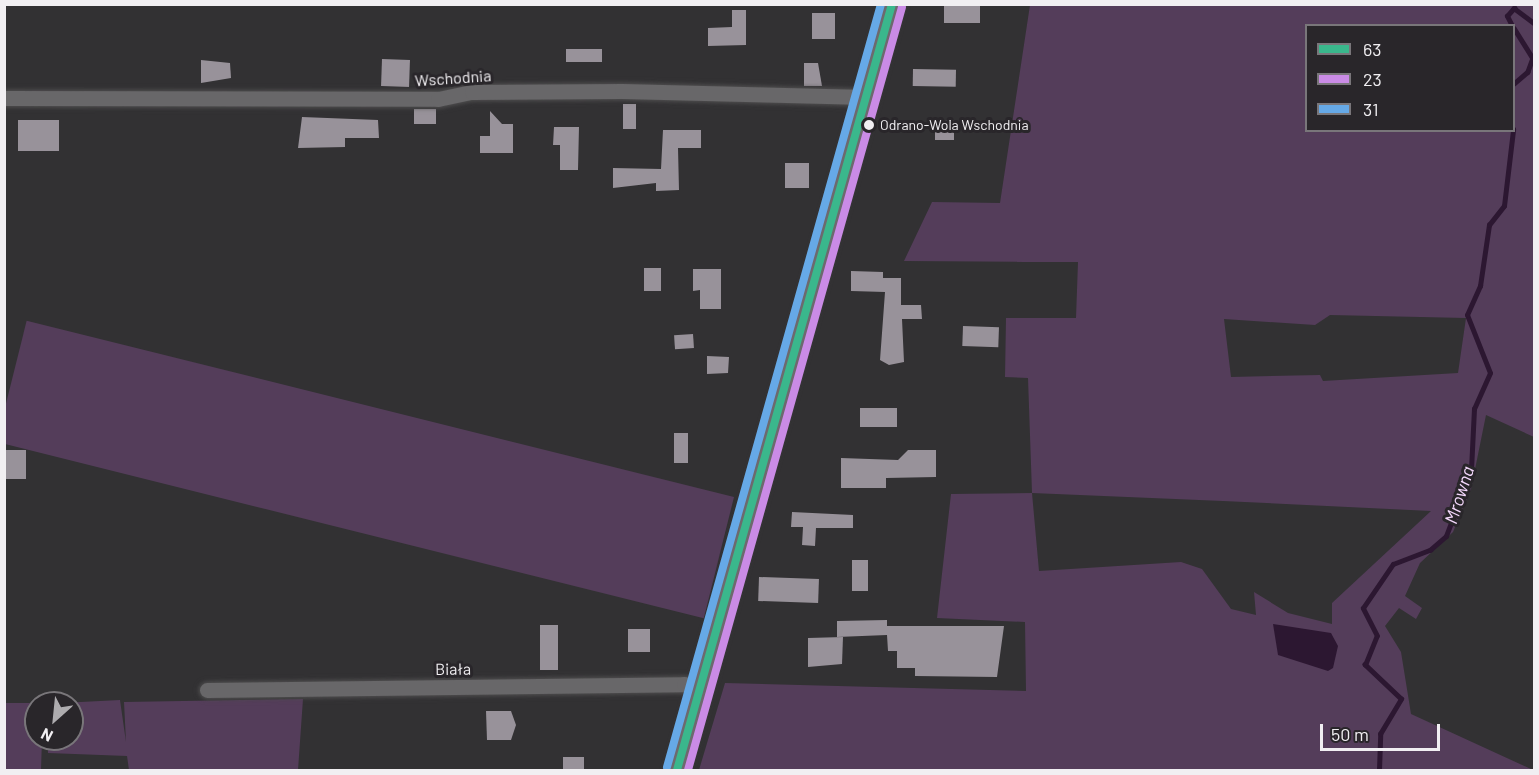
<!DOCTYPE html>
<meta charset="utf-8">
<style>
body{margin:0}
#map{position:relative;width:1539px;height:775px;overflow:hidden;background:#323133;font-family:Barlow,sans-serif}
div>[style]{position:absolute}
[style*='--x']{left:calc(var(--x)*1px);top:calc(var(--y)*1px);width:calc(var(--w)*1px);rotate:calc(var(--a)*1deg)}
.green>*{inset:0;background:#543d5a;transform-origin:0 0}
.water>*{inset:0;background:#2c1731}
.stream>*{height:4.5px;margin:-2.25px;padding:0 2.25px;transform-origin:2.25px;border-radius:2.25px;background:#2c1731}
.building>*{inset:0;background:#98929a;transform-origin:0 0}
.roads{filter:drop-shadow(0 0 2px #4e4d4e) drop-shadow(0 0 2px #4e4d4e)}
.street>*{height:15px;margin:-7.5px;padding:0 7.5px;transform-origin:7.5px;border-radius:7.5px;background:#686769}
.secondary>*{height:21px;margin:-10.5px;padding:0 10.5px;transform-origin:10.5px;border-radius:10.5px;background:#6d696e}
.bus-1>*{height:8px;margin:-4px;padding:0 4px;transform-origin:4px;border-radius:4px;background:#3ab78c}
.bus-2>*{height:8px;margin:-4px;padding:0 4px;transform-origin:4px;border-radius:4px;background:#ca8be6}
.bus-3>*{height:8px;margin:-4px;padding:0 4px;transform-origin:4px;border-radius:4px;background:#66a9e7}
.dots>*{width:16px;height:16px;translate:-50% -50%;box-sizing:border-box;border:3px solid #29262a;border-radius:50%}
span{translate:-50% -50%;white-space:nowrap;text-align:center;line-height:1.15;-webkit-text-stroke:6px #29262a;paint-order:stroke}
.bus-label{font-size:14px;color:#f1eff2}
.left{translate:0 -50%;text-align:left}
.street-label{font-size:16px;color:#f1eff2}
.water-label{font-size:18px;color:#f5d9fd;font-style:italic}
.frame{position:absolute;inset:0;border:6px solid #f1eff2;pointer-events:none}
.legend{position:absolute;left:1305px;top:24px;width:210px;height:108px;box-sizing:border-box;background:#29262a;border:2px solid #79767a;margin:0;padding:8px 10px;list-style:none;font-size:18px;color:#f1eff2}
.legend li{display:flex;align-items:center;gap:12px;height:30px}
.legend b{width:30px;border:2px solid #79767a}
.north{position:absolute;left:24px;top:691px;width:60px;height:60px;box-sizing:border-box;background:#29262a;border:2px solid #79767a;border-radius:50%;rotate:207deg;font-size:16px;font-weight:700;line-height:24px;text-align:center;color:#f1eff2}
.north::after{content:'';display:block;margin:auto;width:21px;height:27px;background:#aeacaf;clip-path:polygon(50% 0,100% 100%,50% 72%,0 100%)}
.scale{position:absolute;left:1320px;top:724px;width:120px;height:27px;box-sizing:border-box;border:3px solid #f1eff2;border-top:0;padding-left:8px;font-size:18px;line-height:21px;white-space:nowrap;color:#f1eff2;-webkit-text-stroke:4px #29262a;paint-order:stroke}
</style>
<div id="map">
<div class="green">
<i style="clip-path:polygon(evenodd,1030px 5px,1534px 5px,1534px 437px,1486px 415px,1471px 489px,1453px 532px,1420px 563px,1405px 596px,1422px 608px,1416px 619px,1399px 608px,1385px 626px,1401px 652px,1411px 714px,1533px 770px,699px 770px,725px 683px,1026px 691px,1025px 622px,937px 618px,951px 494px,1032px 493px,1028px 378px,1005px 377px,1006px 318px,1076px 318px,1078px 262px,904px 261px,932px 202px,1000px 203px,1030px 5px,1306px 26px,1514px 26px,1514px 130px,1306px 130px,1306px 26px,1030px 5px,1330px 315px,1466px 318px,1458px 373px,1323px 381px,1320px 375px,1231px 377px,1224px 319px,1315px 325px,1330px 315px,1030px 5px,1032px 493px,1223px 501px,1431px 511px,1332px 603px,1332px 624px,1288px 613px,1254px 592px,1256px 615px,1231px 609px,1202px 569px,1181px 562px,1039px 571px,1032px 493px)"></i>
<i style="left:734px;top:497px;width:125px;height:729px;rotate:104deg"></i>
<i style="clip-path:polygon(303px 699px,298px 770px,129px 770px,127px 756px,48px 753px,48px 739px,72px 739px,72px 703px,61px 703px,120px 700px,126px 742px,124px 702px)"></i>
<i style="clip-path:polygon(5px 703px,44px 703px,36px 703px,36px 739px,42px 739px,41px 770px,5px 770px)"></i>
</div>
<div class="water">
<i style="clip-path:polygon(1273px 624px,1331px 633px,1338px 646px,1333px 668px,1328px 671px,1278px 655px)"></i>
</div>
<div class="stream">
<i style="--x:1512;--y:26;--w:11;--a:-117"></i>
<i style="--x:1507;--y:16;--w:11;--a:-49"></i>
<i style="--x:1514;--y:8;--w:25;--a:37"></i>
<i style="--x:1514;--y:28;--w:36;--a:58"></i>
<i style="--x:1533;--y:58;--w:15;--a:110"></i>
<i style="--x:1528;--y:72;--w:18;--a:139"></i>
<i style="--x:1379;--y:770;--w:36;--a:-88"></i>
<i style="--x:1380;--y:734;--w:41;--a:-59"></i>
<i style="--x:1401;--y:699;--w:50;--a:-136.6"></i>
<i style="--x:1365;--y:665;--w:31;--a:-68"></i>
<i style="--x:1377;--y:636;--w:31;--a:-117"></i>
<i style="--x:1363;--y:608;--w:53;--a:-55.7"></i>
<i style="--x:1393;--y:564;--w:40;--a:-21"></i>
<i style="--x:1430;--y:550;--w:21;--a:-41"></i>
<i style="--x:1446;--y:536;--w:71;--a:-69.3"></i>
<i style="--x:1471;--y:470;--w:61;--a:-87.2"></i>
<i style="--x:1474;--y:409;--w:39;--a:-66"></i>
<i style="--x:1490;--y:373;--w:62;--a:-111.6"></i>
<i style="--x:1467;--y:315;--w:32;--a:-66"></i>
<i style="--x:1480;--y:286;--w:62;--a:-81.6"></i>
<i style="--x:1489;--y:225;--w:24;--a:-52"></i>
<i style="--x:1504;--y:206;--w:77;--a:-83.2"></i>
</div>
<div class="building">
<i style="left:944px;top:4px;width:36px;height:19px"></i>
<i style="clip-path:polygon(732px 10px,746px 10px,746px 45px,708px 46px,708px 28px,732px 27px)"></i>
<i style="left:812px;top:13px;width:23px;height:26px"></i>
<i style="left:566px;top:49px;width:36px;height:13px"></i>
<i style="left:382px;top:59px;width:28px;height:27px;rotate:2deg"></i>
<i style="clip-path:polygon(201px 60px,230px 63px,231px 78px,201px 83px)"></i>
<i style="clip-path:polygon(804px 63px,818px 63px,822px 86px,804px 86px)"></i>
<i style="left:913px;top:69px;width:43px;height:17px;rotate:1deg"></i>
<i style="left:623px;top:104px;width:13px;height:25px"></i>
<i style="left:414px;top:109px;width:22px;height:15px"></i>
<i style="clip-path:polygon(490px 111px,502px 124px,513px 124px,513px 153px,480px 153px,480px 136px,490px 136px)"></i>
<i style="clip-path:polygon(302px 117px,378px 120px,379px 138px,345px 138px,345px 147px,298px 148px)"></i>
<i style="left:59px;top:120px;width:31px;height:41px;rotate:90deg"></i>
<i style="left:935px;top:120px;width:19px;height:20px"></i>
<i style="clip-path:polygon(554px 127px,579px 127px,578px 170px,560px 170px,560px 145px,553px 145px)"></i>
<i style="clip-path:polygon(663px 130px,701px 130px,701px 148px,678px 148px,679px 190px,656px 191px,656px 183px,613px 188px,613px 168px,661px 169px)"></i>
<i style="left:785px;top:163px;width:24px;height:25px"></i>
<i style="left:644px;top:268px;width:17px;height:23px"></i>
<i style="clip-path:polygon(693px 269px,721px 269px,721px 309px,700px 309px,700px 290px,693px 291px)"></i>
<i style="clip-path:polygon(851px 271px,883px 272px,883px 278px,901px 278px,901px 305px,921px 305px,922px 319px,902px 319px,904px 362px,889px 365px,880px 360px,885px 292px,851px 291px)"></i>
<i style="left:963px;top:326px;width:36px;height:20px;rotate:2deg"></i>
<i style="left:693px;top:334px;width:14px;height:19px;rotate:86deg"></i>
<i style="clip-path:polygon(707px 356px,729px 357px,728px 373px,707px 374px)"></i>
<i style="left:860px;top:408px;width:37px;height:19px"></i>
<i style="left:674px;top:433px;width:14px;height:30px"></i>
<i style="left:4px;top:450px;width:22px;height:29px"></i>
<i style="clip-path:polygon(908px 450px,936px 450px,936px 477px,886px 478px,886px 488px,841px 488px,841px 458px,898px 460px)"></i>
<i style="clip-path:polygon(792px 512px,853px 515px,853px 528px,816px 528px,815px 546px,802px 545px,803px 527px,791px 527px)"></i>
<i style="left:852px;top:560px;width:16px;height:31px"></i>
<i style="left:759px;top:577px;width:60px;height:24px;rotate:2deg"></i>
<i style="clip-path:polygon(887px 620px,887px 626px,1004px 626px,997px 677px,915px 676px,915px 668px,897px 668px,897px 651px,888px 651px,887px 635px,837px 637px,837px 621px)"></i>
<i style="left:540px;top:625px;width:18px;height:45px"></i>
<i style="left:628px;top:629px;width:22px;height:23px"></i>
<i style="clip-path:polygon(843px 637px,842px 664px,808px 667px,808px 638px)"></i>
<i style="clip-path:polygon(486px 711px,511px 711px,516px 725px,511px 740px,487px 740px)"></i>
<i style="left:563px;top:757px;width:21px;height:14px"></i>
</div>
<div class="roads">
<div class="street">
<i style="--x:4;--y:98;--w:434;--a:0.1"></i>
<i style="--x:438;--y:99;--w:35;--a:-12"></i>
<i style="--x:472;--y:92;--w:150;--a:-0.4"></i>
<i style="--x:622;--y:91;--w:245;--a:1.4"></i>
<i style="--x:207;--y:690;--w:477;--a:-0.7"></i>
<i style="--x:684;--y:684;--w:16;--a:14"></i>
</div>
<div class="secondary">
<i style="--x:677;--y:770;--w:796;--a:-74.32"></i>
</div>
</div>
<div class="bus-1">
<i style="--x:677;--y:770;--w:796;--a:-74.32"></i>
</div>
<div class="bus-2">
<i style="--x:688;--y:770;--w:792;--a:-74.33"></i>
</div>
<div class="bus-3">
<i style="--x:667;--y:767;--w:792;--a:-74.33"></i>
</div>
<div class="dots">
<i style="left:869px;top:125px;background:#f1eff2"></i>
</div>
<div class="bus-label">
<span class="left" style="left:880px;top:125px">Odrano-Wola Wschodnia</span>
</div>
<div class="street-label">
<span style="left:453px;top:78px;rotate:-4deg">Wschodnia</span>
<span style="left:453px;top:669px;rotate:-1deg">Biała</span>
</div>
<div class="water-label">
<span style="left:1459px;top:495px;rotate:-72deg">Mrowna</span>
</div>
<div class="frame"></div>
<ul class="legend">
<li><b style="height:8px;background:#3ab78c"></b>63</li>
<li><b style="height:8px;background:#ca8be6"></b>23</li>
<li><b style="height:8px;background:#66a9e7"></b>31</li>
</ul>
<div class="north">N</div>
<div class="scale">50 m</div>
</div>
